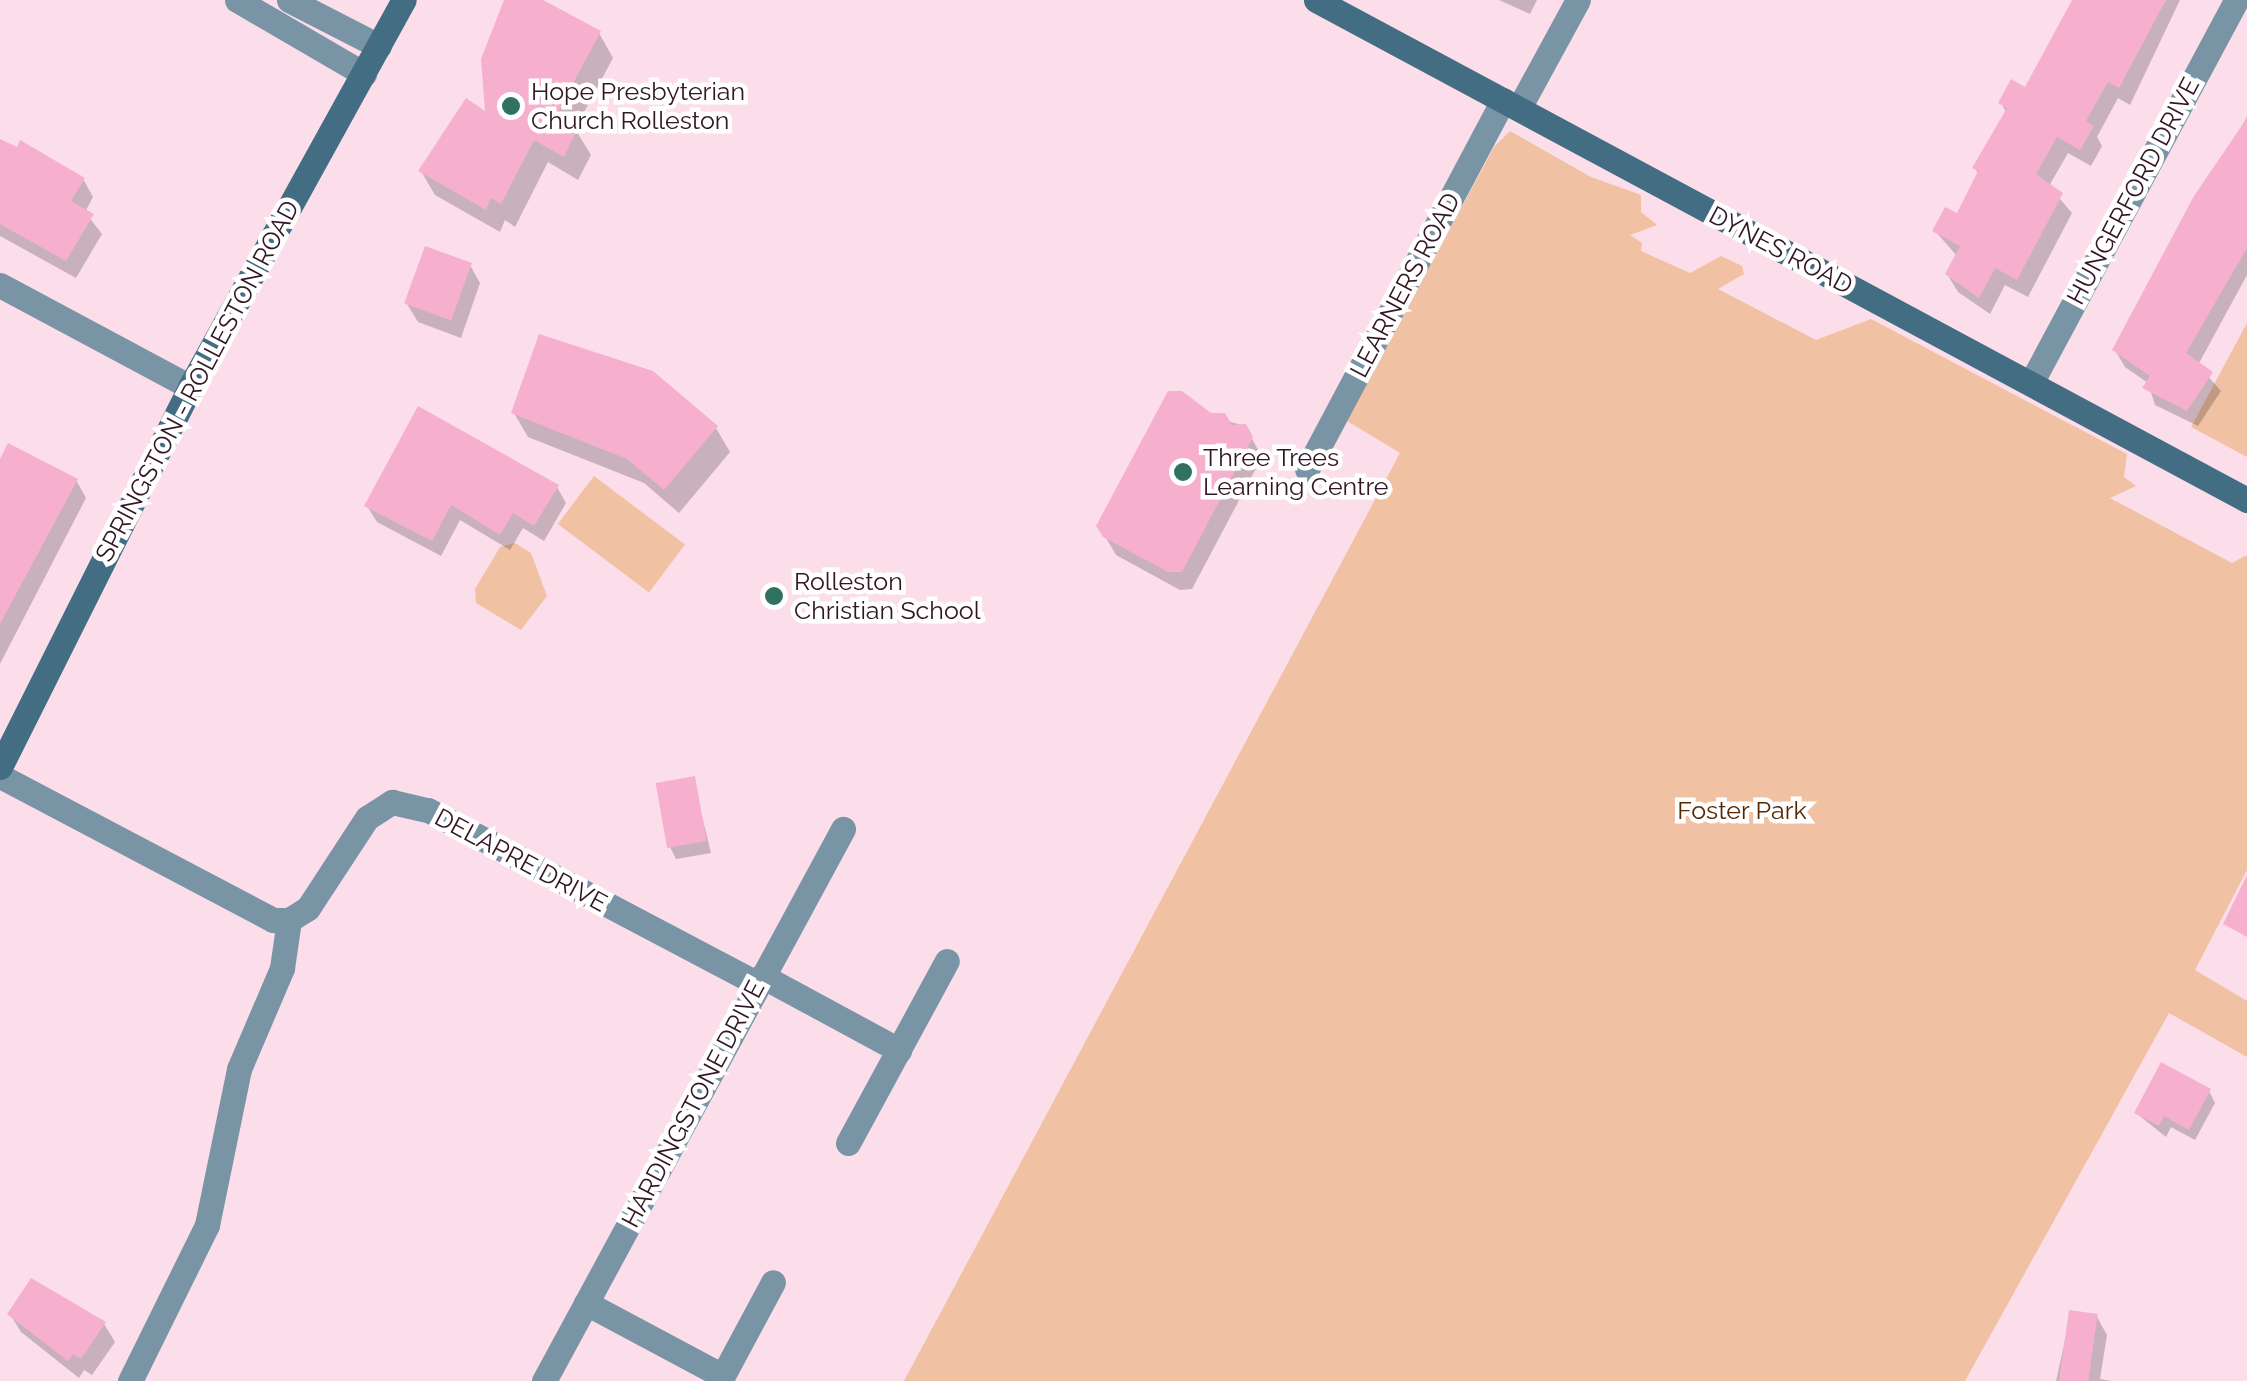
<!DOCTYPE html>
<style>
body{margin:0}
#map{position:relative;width:2247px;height:1381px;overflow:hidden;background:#fbdeea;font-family:Raleway,sans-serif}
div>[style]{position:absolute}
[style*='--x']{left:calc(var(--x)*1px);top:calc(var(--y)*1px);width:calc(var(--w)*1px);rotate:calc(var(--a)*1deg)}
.green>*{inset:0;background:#f1c1a4;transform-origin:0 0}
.shadow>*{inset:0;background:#0003}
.building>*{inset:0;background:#f6b0ce;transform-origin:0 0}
.street>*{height:25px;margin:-12.5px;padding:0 12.5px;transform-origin:12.5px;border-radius:12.5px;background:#7995a5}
.secondary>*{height:25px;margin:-12.5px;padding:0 12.5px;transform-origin:12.5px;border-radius:12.5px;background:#426d83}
.dots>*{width:28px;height:28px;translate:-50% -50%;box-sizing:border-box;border:5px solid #fff;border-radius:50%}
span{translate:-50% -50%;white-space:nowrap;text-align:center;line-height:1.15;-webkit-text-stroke:9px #fff;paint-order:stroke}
.poi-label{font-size:25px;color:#311723}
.left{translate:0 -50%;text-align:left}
.street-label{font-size:25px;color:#311723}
.park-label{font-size:25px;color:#572702}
</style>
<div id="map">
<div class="green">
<i style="clip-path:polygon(1510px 131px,1591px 177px,1641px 195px,1641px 212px,1657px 225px,1630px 235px,1642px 243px,1641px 251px,1690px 273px,1721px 256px,1742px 266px,1744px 274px,1718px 289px,1816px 340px,1871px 319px,2127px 454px,2124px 477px,2136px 486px,2110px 498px,2232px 563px,2247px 555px,2247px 870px,2195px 970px,2247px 1001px,2247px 1057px,2169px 1013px,1965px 1381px,904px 1381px,1400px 453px,1347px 421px,1494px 147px)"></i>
<i style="clip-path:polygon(2247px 323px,2247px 457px,2191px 427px)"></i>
<i style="left:594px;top:476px;width:114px;height:60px;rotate:37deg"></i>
<i style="clip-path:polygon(515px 543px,531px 553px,547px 596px,521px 630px,476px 603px,475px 589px,500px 547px)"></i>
</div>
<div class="shadow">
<i style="clip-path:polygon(507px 0,538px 0,599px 33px,613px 58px,575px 129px,591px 155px,578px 180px,548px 162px,515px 227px,505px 220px,500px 232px,435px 195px,421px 171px,488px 116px)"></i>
<i style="clip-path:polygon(1499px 0,1537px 0,1530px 14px)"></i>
<i style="clip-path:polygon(2075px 0,2180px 0,2130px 105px,2118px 98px,2097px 137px,2102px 146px,2091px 166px,2068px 153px,2049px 186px,2072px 213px,2028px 297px,2005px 285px,1990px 314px,1958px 292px,1947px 274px,1957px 256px,1935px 231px,1958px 217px,1979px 176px,1975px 168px,2007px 114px,2001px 103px,2026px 90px)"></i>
<i style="clip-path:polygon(2247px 117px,2247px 275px,2198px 365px,2221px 391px,2198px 426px,2155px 405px,2148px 383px,2125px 367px,2115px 350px)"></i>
<i style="clip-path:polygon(0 153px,83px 179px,93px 197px,85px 212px,102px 234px,76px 278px,0 236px)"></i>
<i style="clip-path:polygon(470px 265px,480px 283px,461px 338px,418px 322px,407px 304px)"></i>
<i style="clip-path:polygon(514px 413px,716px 428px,730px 452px,679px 513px,644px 483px,528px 437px)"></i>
<i style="clip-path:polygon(1210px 416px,1245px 426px,1262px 457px,1192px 589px,1180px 590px,1116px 555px,1099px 526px)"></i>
<i style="clip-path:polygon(0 465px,76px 480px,86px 498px,0 664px)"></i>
<i style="clip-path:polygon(557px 487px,566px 503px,544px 541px,523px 528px,510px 550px,460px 520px,441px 556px,377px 522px,367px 506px)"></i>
<i style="clip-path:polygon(693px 779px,711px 853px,676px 859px,670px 847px)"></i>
<i style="clip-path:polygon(2209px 1091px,2215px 1103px,2195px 1140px,2171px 1127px,2166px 1137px,2136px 1113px)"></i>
<i style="clip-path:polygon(2071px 1313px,2097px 1317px,2107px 1335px,2100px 1379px,2112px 1381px,2056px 1381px)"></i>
<i style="clip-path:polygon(10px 1314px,104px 1324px,115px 1342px,92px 1375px,84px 1370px,79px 1378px,21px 1332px)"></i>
</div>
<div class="building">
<i style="clip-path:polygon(504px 0,543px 0,601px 31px,559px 110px,578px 128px,564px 157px,534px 140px,501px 204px,491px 198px,486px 210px,418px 171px,466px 98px,485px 111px,481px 59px)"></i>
<i style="clip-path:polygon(2072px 0,2166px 0,2119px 88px,2108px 82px,2086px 121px,2094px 126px,2080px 150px,2057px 137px,2036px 174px,2063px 193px,2017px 280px,1995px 268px,1979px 298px,1945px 274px,1960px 246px,1932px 231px,1945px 207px,1957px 213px,1978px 171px,1972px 168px,2007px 108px,1998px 103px,2011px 79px,2025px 87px)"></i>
<i style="clip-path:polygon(2247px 118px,2247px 248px,2186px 353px,2213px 372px,2187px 411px,2142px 388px,2150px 376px,2112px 350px,2194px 196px)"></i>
<i style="clip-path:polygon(0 139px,17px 147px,20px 140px,85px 178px,71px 201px,94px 214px,66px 261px,0 224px)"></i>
<i style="left:425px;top:246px;width:50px;height:61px;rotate:20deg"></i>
<i style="clip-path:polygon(539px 334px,653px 371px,718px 426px,664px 490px,627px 459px,511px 413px)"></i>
<i style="clip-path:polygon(1168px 391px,1182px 391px,1211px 413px,1225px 413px,1232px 425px,1246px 424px,1253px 437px,1182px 572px,1168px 572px,1103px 537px,1096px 526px)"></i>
<i style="clip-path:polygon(418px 406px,559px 485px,534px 526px,513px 513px,500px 535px,451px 505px,432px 541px,364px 506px)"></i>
<i style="clip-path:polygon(8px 443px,78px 479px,0 624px,0 459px)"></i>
<i style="left:695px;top:776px;width:66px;height:40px;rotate:80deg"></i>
<i style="clip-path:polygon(2247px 875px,2247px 937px,2223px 924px)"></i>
<i style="clip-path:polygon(2161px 1062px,2211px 1089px,2189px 1130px,2164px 1116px,2159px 1126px,2134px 1113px)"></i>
<i style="clip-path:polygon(31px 1278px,106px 1322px,81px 1359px,73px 1354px,68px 1361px,7px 1314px)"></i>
<i style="left:2069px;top:1310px;width:29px;height:72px;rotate:8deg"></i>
</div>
<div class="street">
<i style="--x:237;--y:0;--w:147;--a:30.2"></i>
<i style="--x:289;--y:0;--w:101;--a:27.1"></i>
<i style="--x:1519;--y:108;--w:123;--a:-61.4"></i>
<i style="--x:0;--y:285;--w:216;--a:28.2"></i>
<i style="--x:2031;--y:383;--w:434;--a:-61.8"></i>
<i style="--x:1307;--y:469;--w:418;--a:-62"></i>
<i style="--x:0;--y:776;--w:309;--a:27.8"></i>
<i style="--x:273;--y:920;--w:16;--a:0"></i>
<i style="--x:289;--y:920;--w:22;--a:-32"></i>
<i style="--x:308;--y:908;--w:108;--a:-56.8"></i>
<i style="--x:367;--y:818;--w:30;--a:-33"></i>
<i style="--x:392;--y:802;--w:37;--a:13"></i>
<i style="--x:428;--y:810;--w:373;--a:27.8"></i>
<i style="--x:762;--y:976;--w:156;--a:28.4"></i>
<i style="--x:848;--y:1143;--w:207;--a:-61.5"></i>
<i style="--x:586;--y:1303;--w:155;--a:28.1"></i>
<i style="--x:130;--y:1381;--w:174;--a:-63.7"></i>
<i style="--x:207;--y:1225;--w:159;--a:-78.4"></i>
<i style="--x:239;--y:1069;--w:110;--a:-66.9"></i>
<i style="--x:282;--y:968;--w:49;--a:-81.7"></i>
<i style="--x:544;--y:1381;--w:628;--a:-61.56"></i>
<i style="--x:720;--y:1381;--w:112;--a:-61.8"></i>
</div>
<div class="secondary">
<i style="--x:1316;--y:0;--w:1057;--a:28.24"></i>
<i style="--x:0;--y:767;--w:425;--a:-63.4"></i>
<i style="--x:190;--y:387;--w:442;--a:-61.1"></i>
</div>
<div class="dots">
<i style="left:511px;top:106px;background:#31715f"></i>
<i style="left:1183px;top:472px;background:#31715f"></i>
<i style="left:774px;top:596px;background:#31715f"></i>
</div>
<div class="poi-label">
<span class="left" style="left:531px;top:106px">Hope Presbyterian<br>Church Rolleston</span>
<span class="left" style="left:1203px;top:472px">Three Trees<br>Learning Centre</span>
<span class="left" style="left:794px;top:596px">Rolleston<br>Christian School</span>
</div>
<div class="street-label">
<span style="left:2133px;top:191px;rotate:-62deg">HUNGERFORD DRIVE</span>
<span style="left:1781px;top:250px;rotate:28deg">DYNES ROAD</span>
<span style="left:1405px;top:285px;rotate:-62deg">LEARNERS ROAD</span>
<span style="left:197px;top:381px;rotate:-62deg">SPRINGSTON - ROLLESTON ROAD</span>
<span style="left:521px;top:860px;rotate:28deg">DELAPRE DRIVE</span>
<span style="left:693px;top:1104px;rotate:-62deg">HARDINGSTONE DRIVE</span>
</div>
<div class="park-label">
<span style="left:1742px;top:810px">Foster Park</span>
</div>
</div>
